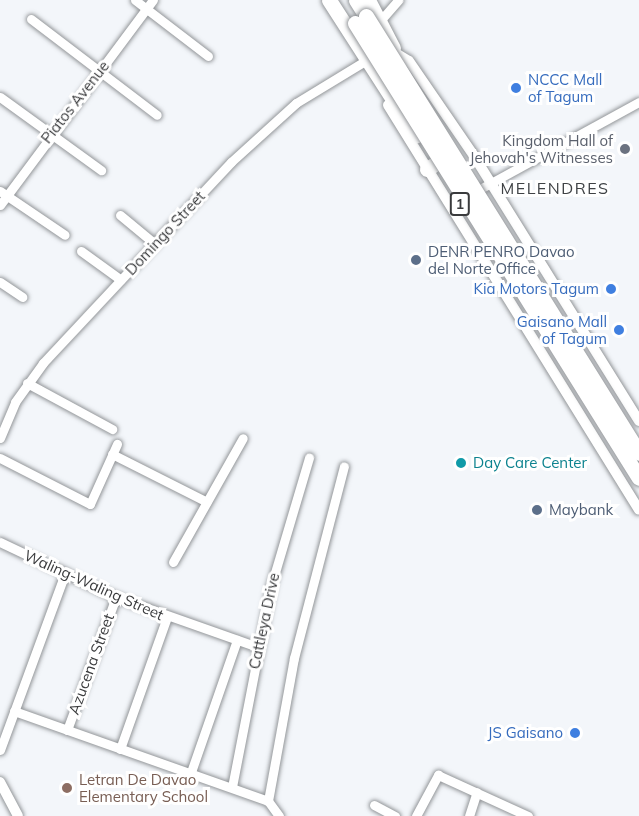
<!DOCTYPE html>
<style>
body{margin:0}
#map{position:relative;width:639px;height:816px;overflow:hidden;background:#f3f6fa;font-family:Mulish,sans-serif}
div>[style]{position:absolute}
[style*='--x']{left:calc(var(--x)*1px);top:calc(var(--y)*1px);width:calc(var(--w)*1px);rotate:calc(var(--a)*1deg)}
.roads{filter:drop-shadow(0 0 2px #939699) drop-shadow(0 0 2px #939699)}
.minor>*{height:9px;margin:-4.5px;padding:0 4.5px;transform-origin:4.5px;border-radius:4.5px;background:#fff}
.tertiary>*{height:10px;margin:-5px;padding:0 5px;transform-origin:5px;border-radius:5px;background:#fff}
.trunk>*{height:15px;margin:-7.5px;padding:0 7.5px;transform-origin:7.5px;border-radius:7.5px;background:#fff}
.bridges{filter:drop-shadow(0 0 2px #939699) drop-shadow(0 0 2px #939699)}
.trunk-bridge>*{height:15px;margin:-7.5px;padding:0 7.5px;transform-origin:7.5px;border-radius:7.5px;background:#fff}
.dots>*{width:16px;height:16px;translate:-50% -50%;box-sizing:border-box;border:3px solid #fff;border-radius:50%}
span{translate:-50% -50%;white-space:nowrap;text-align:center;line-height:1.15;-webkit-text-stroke:6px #fff;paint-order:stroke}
.shield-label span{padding:2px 4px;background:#fff;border:2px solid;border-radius:4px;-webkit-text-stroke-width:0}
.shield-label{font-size:14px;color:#3a3b3d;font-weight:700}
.shop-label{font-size:15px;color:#366cbe}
.left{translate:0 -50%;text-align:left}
.right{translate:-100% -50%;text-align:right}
.street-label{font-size:15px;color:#3a3b3d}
.worship-label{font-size:15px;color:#5b616d}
.service-label{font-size:15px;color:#4e5e75}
.culture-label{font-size:15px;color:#0d838f}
.education-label{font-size:15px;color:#785e54}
.neighbourhood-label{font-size:16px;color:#3f4245;letter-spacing:1.5px}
</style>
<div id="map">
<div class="roads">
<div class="minor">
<i style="--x:135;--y:0;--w:92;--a:37.5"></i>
<i style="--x:31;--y:19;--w:158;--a:37.3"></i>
<i style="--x:380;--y:21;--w:28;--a:-49"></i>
<i style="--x:0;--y:97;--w:125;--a:35.9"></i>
<i style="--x:480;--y:189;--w:181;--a:-28.7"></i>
<i style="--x:0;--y:191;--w:78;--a:34.1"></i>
<i style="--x:0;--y:205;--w:256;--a:-53.3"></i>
<i style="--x:120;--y:215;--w:45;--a:39.6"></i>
<i style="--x:81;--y:251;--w:49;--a:35.9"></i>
<i style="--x:0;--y:282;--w:27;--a:34"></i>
<i style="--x:27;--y:383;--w:97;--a:28.4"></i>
<i style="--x:0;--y:438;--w:39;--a:-67"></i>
<i style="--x:15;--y:402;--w:48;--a:-54.3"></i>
<i style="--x:43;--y:363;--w:275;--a:-46.9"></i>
<i style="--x:231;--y:162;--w:88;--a:-42.2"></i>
<i style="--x:296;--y:103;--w:81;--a:-31.3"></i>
<i style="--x:112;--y:454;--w:106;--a:26.8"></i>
<i style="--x:0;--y:458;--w:101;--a:27.1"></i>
<i style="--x:90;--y:504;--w:66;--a:-65.8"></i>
<i style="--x:0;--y:542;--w:128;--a:25.4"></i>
<i style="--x:116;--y:597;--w:151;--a:19.4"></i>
<i style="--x:173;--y:562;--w:142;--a:-60.6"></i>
<i style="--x:14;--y:711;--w:269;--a:19.5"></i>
<i style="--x:67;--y:730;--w:142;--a:-69.8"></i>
<i style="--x:120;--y:749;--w:140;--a:-70.4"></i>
<i style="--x:0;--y:750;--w:189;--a:-69.8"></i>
<i style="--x:191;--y:772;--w:140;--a:-70.8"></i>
<i style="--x:232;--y:787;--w:205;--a:-79"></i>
<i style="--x:271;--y:586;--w:134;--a:-73.5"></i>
<i style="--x:374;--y:805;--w:24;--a:28"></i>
<i style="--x:279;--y:816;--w:19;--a:-126"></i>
<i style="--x:268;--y:801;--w:145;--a:-79.7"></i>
<i style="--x:294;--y:658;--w:198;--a:-75.4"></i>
<i style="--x:416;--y:816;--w:47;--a:-61.8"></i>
<i style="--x:438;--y:775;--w:99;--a:24.5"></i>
<i style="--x:469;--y:816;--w:25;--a:-72"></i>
</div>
<div class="tertiary">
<i style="--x:394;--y:52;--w:17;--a:31"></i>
<i style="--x:409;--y:61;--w:115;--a:55.6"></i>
<i style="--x:474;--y:156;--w:312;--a:58.1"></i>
<i style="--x:388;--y:105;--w:476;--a:58.2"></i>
<i style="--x:0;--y:782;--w:38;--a:62"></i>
</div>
<div class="trunk">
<i style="--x:329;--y:0;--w:161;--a:57.2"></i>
<i style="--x:356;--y:0;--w:19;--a:58"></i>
<i style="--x:368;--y:0;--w:54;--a:62.5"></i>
<i style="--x:427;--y:169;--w:9;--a:-32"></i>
</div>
</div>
<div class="bridges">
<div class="trunk-bridge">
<i style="--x:366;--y:16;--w:515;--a:58.01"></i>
<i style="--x:355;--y:23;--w:536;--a:58.03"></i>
</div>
</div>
<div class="dots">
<i style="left:516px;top:88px;background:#3f7fe0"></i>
<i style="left:625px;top:149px;background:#6b7280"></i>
<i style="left:416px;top:260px;background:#5c6f8a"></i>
<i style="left:611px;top:289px;background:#3f7fe0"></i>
<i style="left:619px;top:330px;background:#3f7fe0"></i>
<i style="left:461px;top:463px;background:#0f9aa8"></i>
<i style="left:537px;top:510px;background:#5c6f8a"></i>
<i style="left:575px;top:733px;background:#3f7fe0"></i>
<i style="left:67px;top:788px;background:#8d6e63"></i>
</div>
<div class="shield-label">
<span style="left:460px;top:204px">1</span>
</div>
<div class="shop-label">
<span class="left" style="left:528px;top:88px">NCCC Mall<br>of Tagum</span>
<span class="right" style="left:599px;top:289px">Kia Motors Tagum</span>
<span class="right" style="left:607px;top:330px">Gaisano Mall<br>of Tagum</span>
<span class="right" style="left:563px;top:733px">JS Gaisano</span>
</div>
<div class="street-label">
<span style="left:75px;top:102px;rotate:-52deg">Piatos Avenue</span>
<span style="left:165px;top:233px;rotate:-47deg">Domingo Street</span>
<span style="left:94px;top:585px;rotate:24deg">Waling-Waling Street</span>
<span style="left:264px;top:621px;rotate:-78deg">Cattleya Drive</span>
<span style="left:91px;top:664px;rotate:-70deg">Azucena Street</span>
</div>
<div class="worship-label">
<span class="right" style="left:613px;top:149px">Kingdom Hall of<br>Jehovah's Witnesses</span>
</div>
<div class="service-label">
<span class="left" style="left:428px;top:260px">DENR PENRO Davao<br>del Norte Office</span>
<span class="left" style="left:549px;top:510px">Maybank</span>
</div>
<div class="culture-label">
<span class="left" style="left:473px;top:463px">Day Care Center</span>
</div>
<div class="education-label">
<span class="left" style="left:79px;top:788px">Letran De Davao<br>Elementary School</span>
</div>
<div class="neighbourhood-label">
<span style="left:555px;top:188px">MELENDRES</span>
</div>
</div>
